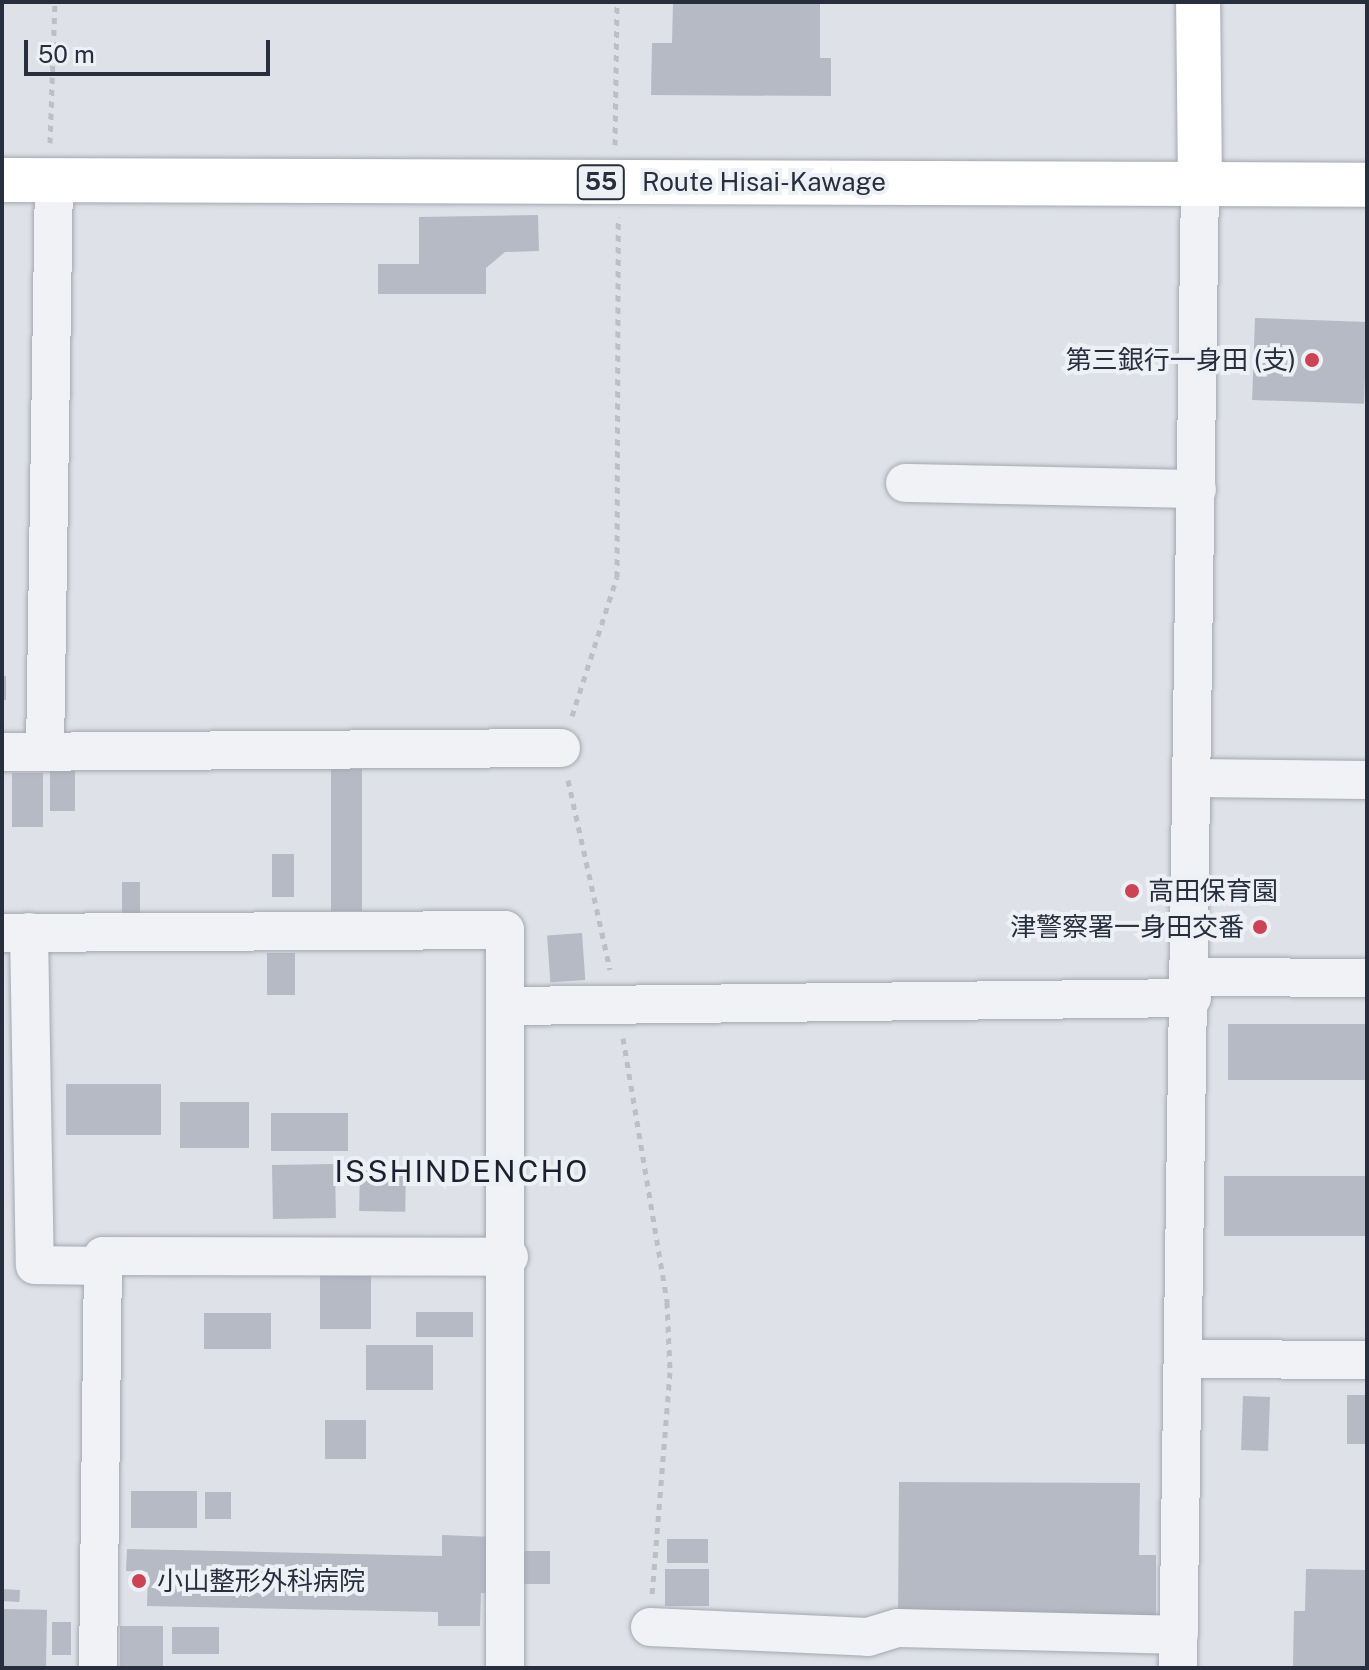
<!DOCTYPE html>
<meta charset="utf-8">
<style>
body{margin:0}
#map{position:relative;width:1369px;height:1670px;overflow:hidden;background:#dee1e7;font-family:"Public Sans","Noto Sans JP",sans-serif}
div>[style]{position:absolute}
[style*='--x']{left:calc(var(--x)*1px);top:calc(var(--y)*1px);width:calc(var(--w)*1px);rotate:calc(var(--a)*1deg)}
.building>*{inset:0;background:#b5bac4;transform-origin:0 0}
.path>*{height:5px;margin-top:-2.5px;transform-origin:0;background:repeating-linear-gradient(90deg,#bcbfc6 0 6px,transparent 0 12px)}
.roads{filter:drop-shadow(0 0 2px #a3a8b1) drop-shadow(0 0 2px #a3a8b1)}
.minor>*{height:38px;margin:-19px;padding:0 19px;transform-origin:19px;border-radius:19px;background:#f0f2f6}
.secondary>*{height:44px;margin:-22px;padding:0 22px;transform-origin:22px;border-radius:22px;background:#fff}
.primary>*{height:44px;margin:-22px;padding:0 22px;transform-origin:22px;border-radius:22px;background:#fff}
.dots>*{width:22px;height:22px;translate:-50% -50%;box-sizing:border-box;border:4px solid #edf0f5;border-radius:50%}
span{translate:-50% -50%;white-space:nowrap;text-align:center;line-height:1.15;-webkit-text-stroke:8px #edf0f5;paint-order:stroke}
.shield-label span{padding:2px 6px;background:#edf0f5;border:2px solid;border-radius:6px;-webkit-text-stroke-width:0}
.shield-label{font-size:24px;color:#272f3e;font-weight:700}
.street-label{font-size:26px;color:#272f3e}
.poi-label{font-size:26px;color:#272f3e}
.right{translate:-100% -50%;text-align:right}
.left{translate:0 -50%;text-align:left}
.quarter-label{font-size:30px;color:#1a202f;letter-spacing:2px}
.frame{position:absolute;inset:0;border:4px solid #272f3e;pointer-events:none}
.scale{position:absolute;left:24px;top:40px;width:246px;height:36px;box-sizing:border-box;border:4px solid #272f3e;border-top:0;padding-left:10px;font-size:24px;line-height:28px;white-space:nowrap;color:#272f3e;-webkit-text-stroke:6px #edf0f5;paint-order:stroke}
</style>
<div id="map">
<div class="building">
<i style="clip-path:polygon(673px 2px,820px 2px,820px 58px,831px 58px,831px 96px,651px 95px,652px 43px,672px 43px)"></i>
<i style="clip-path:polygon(538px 215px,539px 251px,505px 252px,486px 268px,486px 294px,378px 294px,378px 264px,419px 264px,419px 217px)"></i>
<i style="left:1255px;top:318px;width:112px;height:82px;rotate:2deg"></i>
<i style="left:2px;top:676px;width:4px;height:24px"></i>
<i style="left:362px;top:769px;width:142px;height:31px;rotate:90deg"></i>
<i style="left:50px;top:771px;width:25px;height:40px"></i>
<i style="left:12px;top:773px;width:31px;height:54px"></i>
<i style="left:294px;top:854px;width:43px;height:22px;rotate:90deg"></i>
<i style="left:122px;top:882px;width:18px;height:33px"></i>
<i style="left:582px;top:933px;width:47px;height:35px;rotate:86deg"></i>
<i style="left:267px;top:953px;width:28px;height:42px"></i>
<i style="left:1228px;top:1024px;width:139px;height:56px"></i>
<i style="left:66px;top:1084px;width:95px;height:51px"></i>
<i style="left:180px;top:1102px;width:69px;height:46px"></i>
<i style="left:348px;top:1113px;width:38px;height:77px;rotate:90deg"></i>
<i style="left:335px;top:1164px;width:54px;height:63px;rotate:89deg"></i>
<i style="left:360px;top:1165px;width:46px;height:46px;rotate:1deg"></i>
<i style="left:1224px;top:1176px;width:143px;height:60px"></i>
<i style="left:320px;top:1275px;width:51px;height:54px"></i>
<i style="left:473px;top:1312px;width:25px;height:57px;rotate:90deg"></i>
<i style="left:204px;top:1313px;width:67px;height:36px"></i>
<i style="left:366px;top:1345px;width:67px;height:45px"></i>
<i style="left:1347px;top:1395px;width:20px;height:49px"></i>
<i style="left:1243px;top:1396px;width:27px;height:54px;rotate:2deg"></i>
<i style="left:325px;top:1420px;width:41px;height:39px"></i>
<i style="clip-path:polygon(899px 1482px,1140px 1483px,1139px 1555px,1156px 1555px,1156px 1620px,898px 1619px)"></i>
<i style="left:131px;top:1491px;width:66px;height:37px"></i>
<i style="left:205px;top:1492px;width:26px;height:27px"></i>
<i style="clip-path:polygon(442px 1535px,494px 1537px,492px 1593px,481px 1593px,480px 1626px,438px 1626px,438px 1612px,147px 1606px,148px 1572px,126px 1571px,127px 1549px,442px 1556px)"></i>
<i style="left:667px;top:1539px;width:41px;height:24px"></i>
<i style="left:523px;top:1551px;width:27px;height:33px"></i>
<i style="left:665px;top:1569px;width:44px;height:37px"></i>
<i style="clip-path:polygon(1306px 1569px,1367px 1570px,1367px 1668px,1293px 1668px,1294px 1611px,1305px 1611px)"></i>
<i style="left:2px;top:1589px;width:18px;height:12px;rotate:3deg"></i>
<i style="left:2px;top:1609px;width:45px;height:59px;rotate:1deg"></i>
<i style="left:52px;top:1622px;width:19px;height:33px"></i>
<i style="left:120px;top:1626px;width:43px;height:42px"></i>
<i style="left:172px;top:1627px;width:47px;height:27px"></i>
</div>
<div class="path">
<i style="--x:50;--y:143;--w:141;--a:-88"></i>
<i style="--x:615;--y:145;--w:143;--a:-89.2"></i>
<i style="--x:572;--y:716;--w:146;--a:-72.1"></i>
<i style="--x:617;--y:577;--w:360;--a:-89.8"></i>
<i style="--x:568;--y:780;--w:194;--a:77.5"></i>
<i style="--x:623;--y:1038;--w:268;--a:80.5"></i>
<i style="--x:667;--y:1302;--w:70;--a:87.5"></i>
<i style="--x:670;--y:1372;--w:224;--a:94.6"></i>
</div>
<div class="roads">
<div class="minor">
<i style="--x:905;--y:483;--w:292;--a:1.2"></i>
<i style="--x:45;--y:751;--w:571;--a:-89.1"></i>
<i style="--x:2;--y:752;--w:559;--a:-0.41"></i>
<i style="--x:1194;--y:778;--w:173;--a:0.7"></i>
<i style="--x:29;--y:932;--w:333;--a:89"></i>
<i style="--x:35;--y:1265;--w:67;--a:0.9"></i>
<i style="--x:2;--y:933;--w:503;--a:-0.34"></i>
<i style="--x:505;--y:930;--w:738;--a:90"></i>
<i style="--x:1193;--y:977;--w:174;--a:0.3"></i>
<i style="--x:508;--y:1006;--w:684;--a:-0.67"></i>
<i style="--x:1184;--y:1359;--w:183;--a:0.3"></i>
<i style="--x:650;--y:1627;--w:218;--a:2.6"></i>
<i style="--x:868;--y:1637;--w:31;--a:-17"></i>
<i style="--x:898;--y:1628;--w:281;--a:1.4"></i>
<i style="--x:98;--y:1668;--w:412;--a:-89.3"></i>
<i style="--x:103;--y:1256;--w:406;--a:0.1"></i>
<i style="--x:1178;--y:1668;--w:1484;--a:-89.15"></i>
</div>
<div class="secondary">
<i style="--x:1200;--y:184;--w:167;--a:0.3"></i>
</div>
<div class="primary">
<i style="--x:2;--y:180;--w:1198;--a:0.19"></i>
<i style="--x:1200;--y:184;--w:182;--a:-90.6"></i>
</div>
</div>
<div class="dots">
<i style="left:1312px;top:360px;background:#cc4355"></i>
<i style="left:1132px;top:891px;background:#cc4355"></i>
<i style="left:1260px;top:927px;background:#cc4355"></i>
<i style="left:139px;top:1581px;background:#cc4355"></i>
</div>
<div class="shield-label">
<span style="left:601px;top:182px">55</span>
</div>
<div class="street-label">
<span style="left:764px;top:182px">Route Hisai-Kawage</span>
</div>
<div class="poi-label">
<span class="right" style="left:1296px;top:360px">第三銀行一身田 (支)</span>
<span class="left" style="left:1148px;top:891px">高田保育園</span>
<span class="right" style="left:1244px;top:927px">津警察署一身田交番</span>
<span class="left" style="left:157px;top:1581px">小山整形外科病院</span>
</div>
<div class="quarter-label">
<span style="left:462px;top:1171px">ISSHINDENCHO</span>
</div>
<div class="frame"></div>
<div class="scale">50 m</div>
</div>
